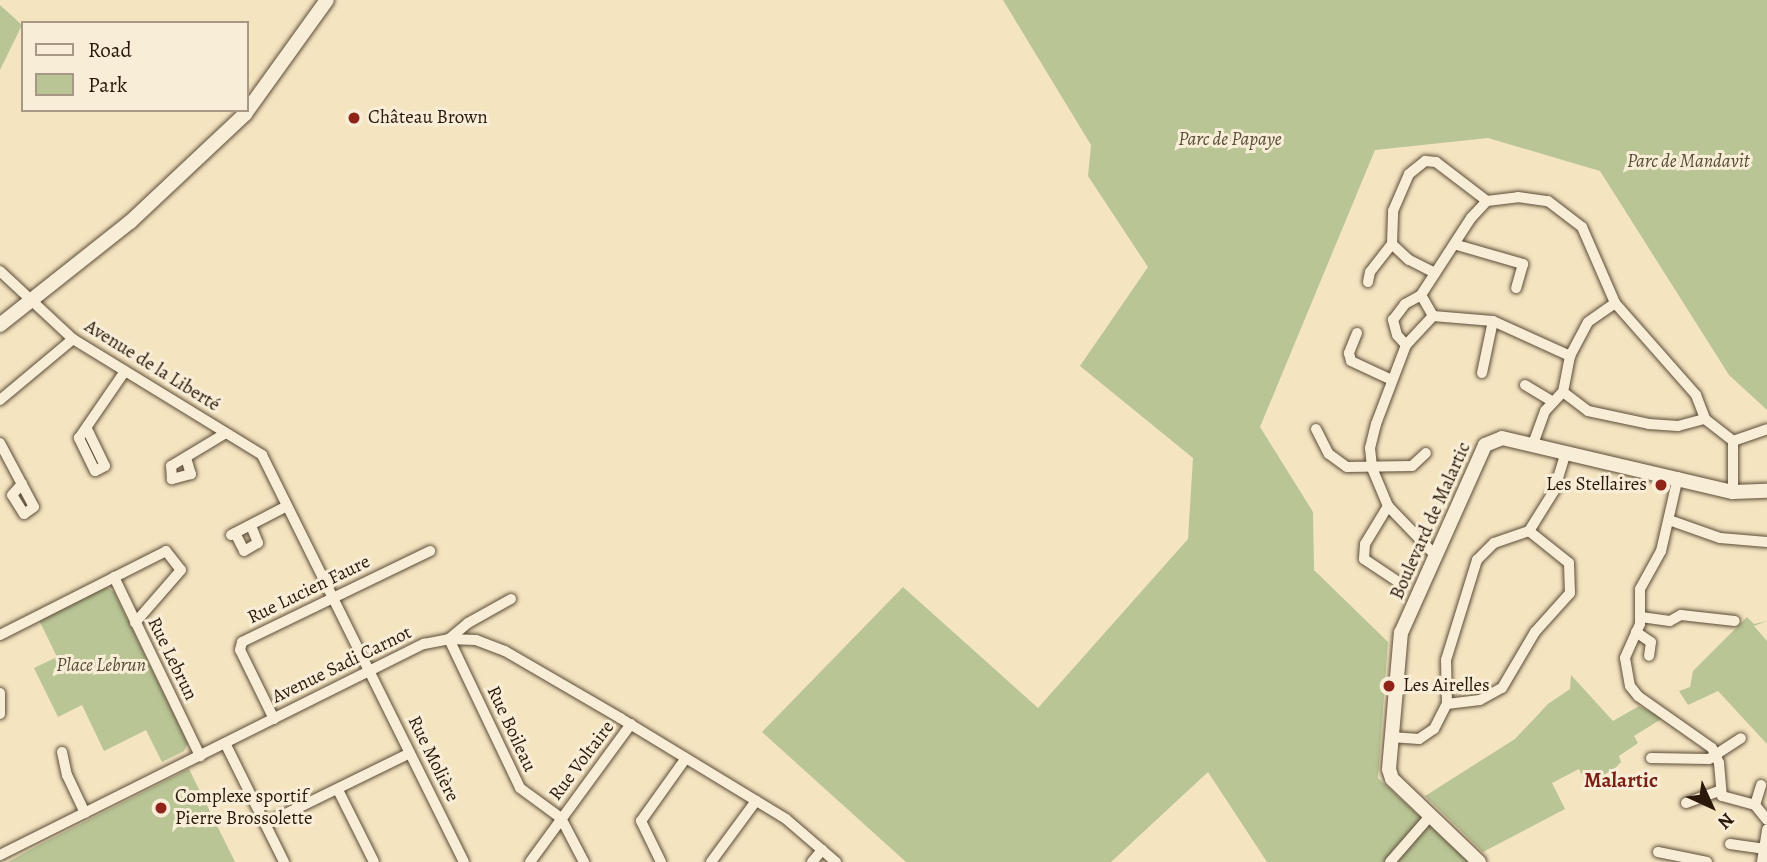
<!DOCTYPE html>
<meta charset="utf-8">
<style>
body{margin:0}
#map{position:relative;width:1767px;height:862px;overflow:hidden;background:#f4e4c0;font-family:Alegreya,serif}
div>[style]{position:absolute}
[style*='--x']{left:calc(var(--x)*1px);top:calc(var(--y)*1px);width:calc(var(--w)*1px);rotate:calc(var(--a)*1deg)}
.green>*{inset:0;background:#b9c595}
.roads{filter:drop-shadow(0 0 2px #5c4c38) drop-shadow(0 0 2px #5c4c38)}
.street>*{height:10px;margin:-5px;padding:0 5px;transform-origin:5px;border-radius:5px;background:#f8edd6}
.secondary>*{height:14px;margin:-7px;padding:0 7px;transform-origin:7px;border-radius:7px;background:#f8edd6}
.dots>*{width:19px;height:19px;translate:-50% -50%;box-sizing:border-box;border:4px solid #f8edd6;border-radius:50%}
span{translate:-50% -50%;white-space:nowrap;text-align:center;line-height:1.15;-webkit-text-stroke:6px #f8edd6;paint-order:stroke}
.poi-label{font-size:19px;color:#2a190b}
.left{translate:0 -50%;text-align:left}
.right{translate:-100% -50%;text-align:right}
.park-label{font-size:19px;color:#554d34;font-style:italic}
.street-label{font-size:19px;color:#2a190b}
.neighbourhood-label{font-size:21px;color:#7a1f14;font-weight:700}
.legend{position:absolute;left:21px;top:21px;width:228px;height:91px;box-sizing:border-box;background:#f8edd6;border:2px solid #a69885;margin:0;padding:9px 12px;list-style:none;font-size:21px;color:#2a190b}
.legend li{display:flex;align-items:center;gap:14px;height:35px}
.legend b{width:35px;border:2px solid #a69885}
.north{position:absolute;left:1676px;top:771px;width:70px;height:70px;-webkit-text-stroke:5px #f8edd6;paint-order:stroke;rotate:135deg;font-size:19px;font-weight:700;line-height:28px;text-align:center;color:#2a190b}
.north::after{content:'';display:block;margin:auto;width:24px;height:32px;background:#2a190b;clip-path:polygon(50% 0,100% 100%,50% 72%,0 100%)}
</style>
<div id="map">
<div class="green">
<i style="clip-path:polygon(1003px 0,1767px 0,1767px 410px,1729px 375px,1600px 171px,1488px 138px,1375px 150px,1260px 427px,1313px 512px,1314px 570px,1388px 642px,1378px 778px,1469px 862px,1267px 862px,1208px 772px,1111px 862px,906px 862px,762px 732px,903px 587px,1038px 708px,1188px 539px,1193px 458px,1080px 366px,1148px 267px,1088px 176px,1091px 145px)"></i>
<i style="clip-path:polygon(0 5px,22px 25px,0 70px)"></i>
<i style="clip-path:polygon(106px 587px,114px 592px,188px 743px,184px 751px,162px 762px,146px 730px,104px 751px,82px 705px,58px 717px,34px 668px,57px 657px,39px 620px)"></i>
<i style="clip-path:polygon(1747px 617px,1754px 624px,1767px 621px,1754px 626px,1767px 641px,1767px 744px,1718px 691px,1688px 705px,1679px 691px,1690px 687px,1693px 671px)"></i>
<i style="clip-path:polygon(1571px 675px,1613px 721px,1639px 706px,1663px 718px,1634px 736px,1638px 743px,1619px 756px,1621px 762px,1614px 769px,1587px 785px,1579px 769px,1552px 783px,1565px 809px,1483px 852px,1425px 796px,1515px 739px,1548px 704px,1570px 689px)"></i>
<i style="clip-path:polygon(189px 769px,235px 862px,8px 862px,37px 846px)"></i>
</div>
<div class="roads">
<div class="street">
<i style="--x:1457;--y:245;--w:69;--a:16.1"></i>
<i style="--x:1523;--y:264;--w:25;--a:106"></i>
<i style="--x:0;--y:271;--w:100;--a:43"></i>
<i style="--x:73;--y:339;--w:222;--a:31.5"></i>
<i style="--x:262;--y:455;--w:454;--a:63.6"></i>
<i style="--x:1435;--y:273;--w:29;--a:-153"></i>
<i style="--x:1409;--y:260;--w:23;--a:-137"></i>
<i style="--x:1392;--y:244;--w:33;--a:-88"></i>
<i style="--x:1393;--y:211;--w:40;--a:-66.6"></i>
<i style="--x:1409;--y:174;--w:21;--a:-39"></i>
<i style="--x:1425;--y:161;--w:11;--a:5"></i>
<i style="--x:1436;--y:162;--w:64;--a:37.4"></i>
<i style="--x:1368;--y:282;--w:10;--a:-79"></i>
<i style="--x:1370;--y:272;--w:36;--a:-52"></i>
<i style="--x:1421;--y:295;--w:92;--a:-57"></i>
<i style="--x:1471;--y:218;--w:23;--a:-47"></i>
<i style="--x:1487;--y:201;--w:31;--a:-7"></i>
<i style="--x:1518;--y:197;--w:30;--a:8"></i>
<i style="--x:1548;--y:201;--w:43;--a:37.4"></i>
<i style="--x:1582;--y:227;--w:83;--a:66.5"></i>
<i style="--x:1615;--y:303;--w:123;--a:48.6"></i>
<i style="--x:1696;--y:395;--w:26;--a:69"></i>
<i style="--x:1421;--y:295;--w:24;--a:60"></i>
<i style="--x:1433;--y:316;--w:40;--a:133"></i>
<i style="--x:1406;--y:345;--w:13;--a:-132"></i>
<i style="--x:1397;--y:335;--w:16;--a:-105"></i>
<i style="--x:1393;--y:320;--w:20;--a:-53"></i>
<i style="--x:1405;--y:304;--w:18;--a:-29"></i>
<i style="--x:1433;--y:316;--w:60;--a:4.8"></i>
<i style="--x:1493;--y:321;--w:85;--a:24.4"></i>
<i style="--x:1357;--y:333;--w:22;--a:112"></i>
<i style="--x:1349;--y:353;--w:8;--a:76"></i>
<i style="--x:1351;--y:361;--w:45;--a:24.9"></i>
<i style="--x:1406;--y:345;--w:85;--a:110.8"></i>
<i style="--x:1376;--y:424;--w:25;--a:104"></i>
<i style="--x:1370;--y:448;--w:20;--a:84"></i>
<i style="--x:1372;--y:468;--w:41;--a:67.2"></i>
<i style="--x:1388;--y:506;--w:69;--a:46.2"></i>
<i style="--x:1482;--y:373;--w:53;--a:-78.1"></i>
<i style="--x:1525;--y:385;--w:33;--a:31"></i>
<i style="--x:1563;--y:392;--w:37;--a:-79"></i>
<i style="--x:1570;--y:356;--w:38;--a:-62"></i>
<i style="--x:1588;--y:322;--w:33;--a:-35"></i>
<i style="--x:0;--y:400;--w:95;--a:-39.9"></i>
<i style="--x:87;--y:429;--w:41;--a:64.1"></i>
<i style="--x:105;--y:466;--w:11;--a:153"></i>
<i style="--x:95;--y:471;--w:37;--a:-116"></i>
<i style="--x:79;--y:438;--w:81;--a:-55.5"></i>
<i style="--x:1316;--y:429;--w:28;--a:63"></i>
<i style="--x:1329;--y:454;--w:22;--a:36"></i>
<i style="--x:1347;--y:467;--w:65;--a:-0.9"></i>
<i style="--x:1412;--y:466;--w:19;--a:-43"></i>
<i style="--x:0;--y:443;--w:72;--a:62"></i>
<i style="--x:34;--y:507;--w:12;--a:145"></i>
<i style="--x:24;--y:514;--w:22;--a:-122"></i>
<i style="--x:12;--y:495;--w:15;--a:-48"></i>
<i style="--x:1533;--y:444;--w:35;--a:-70"></i>
<i style="--x:1545;--y:411;--w:26;--a:-47"></i>
<i style="--x:1563;--y:392;--w:31;--a:37"></i>
<i style="--x:1588;--y:411;--w:62;--a:12"></i>
<i style="--x:1649;--y:424;--w:29;--a:4"></i>
<i style="--x:1678;--y:426;--w:28;--a:-15"></i>
<i style="--x:1705;--y:419;--w:36;--a:38"></i>
<i style="--x:1733;--y:441;--w:36;--a:-19"></i>
<i style="--x:186;--y:458;--w:17;--a:73"></i>
<i style="--x:191;--y:474;--w:20;--a:165"></i>
<i style="--x:172;--y:479;--w:13;--a:-94"></i>
<i style="--x:171;--y:466;--w:64;--a:-31"></i>
<i style="--x:1678;--y:477;--w:76;--a:102.9"></i>
<i style="--x:1661;--y:551;--w:43;--a:118.9"></i>
<i style="--x:1640;--y:589;--w:35;--a:90"></i>
<i style="--x:1640;--y:624;--w:37;--a:114"></i>
<i style="--x:1625;--y:658;--w:28;--a:80"></i>
<i style="--x:1630;--y:686;--w:13;--a:51"></i>
<i style="--x:1638;--y:696;--w:90;--a:35.1"></i>
<i style="--x:1712;--y:748;--w:17;--a:65"></i>
<i style="--x:1719;--y:763;--w:33;--a:85"></i>
<i style="--x:1722;--y:796;--w:34;--a:15"></i>
<i style="--x:1755;--y:805;--w:19;--a:51"></i>
<i style="--x:1733;--y:492;--w:51;--a:-90"></i>
<i style="--x:1388;--y:506;--w:44;--a:121.2"></i>
<i style="--x:1365;--y:544;--w:15;--a:94"></i>
<i style="--x:1364;--y:559;--w:43;--a:33.7"></i>
<i style="--x:1669;--y:520;--w:54;--a:19.4"></i>
<i style="--x:1720;--y:538;--w:47;--a:4.9"></i>
<i style="--x:1529;--y:531;--w:47;--a:-58"></i>
<i style="--x:1554;--y:491;--w:41;--a:-72.9"></i>
<i style="--x:235;--y:533;--w:20;--a:63"></i>
<i style="--x:244;--y:551;--w:16;--a:-30"></i>
<i style="--x:258;--y:543;--w:18;--a:-112"></i>
<i style="--x:231;--y:535;--w:63;--a:-27.4"></i>
<i style="--x:114;--y:577;--w:199;--a:64.3"></i>
<i style="--x:511;--y:599;--w:49;--a:150.8"></i>
<i style="--x:468;--y:623;--w:25;--a:140"></i>
<i style="--x:449;--y:639;--w:165;--a:64.5"></i>
<i style="--x:520;--y:788;--w:51;--a:36.2"></i>
<i style="--x:561;--y:818;--w:50;--a:62.4"></i>
<i style="--x:1641;--y:617;--w:29;--a:8"></i>
<i style="--x:1670;--y:621;--w:13;--a:-29"></i>
<i style="--x:1681;--y:615;--w:54;--a:6.3"></i>
<i style="--x:1636;--y:632;--w:18;--a:34"></i>
<i style="--x:1651;--y:642;--w:14;--a:98"></i>
<i style="--x:0;--y:635;--w:186;--a:-26.8"></i>
<i style="--x:166;--y:551;--w:24;--a:52"></i>
<i style="--x:181;--y:570;--w:70;--a:131"></i>
<i style="--x:0;--y:693;--w:21;--a:90"></i>
<i style="--x:1447;--y:704;--w:33;--a:-7"></i>
<i style="--x:1480;--y:700;--w:25;--a:-29"></i>
<i style="--x:1502;--y:688;--w:65;--a:-59.5"></i>
<i style="--x:1535;--y:632;--w:52;--a:-48.1"></i>
<i style="--x:1570;--y:593;--w:30;--a:-92"></i>
<i style="--x:1569;--y:563;--w:51;--a:-141.3"></i>
<i style="--x:274;--y:719;--w:77;--a:-116.2"></i>
<i style="--x:240;--y:650;--w:8;--a:-76"></i>
<i style="--x:242;--y:642;--w:209;--a:-25.8"></i>
<i style="--x:1391;--y:737;--w:28;--a:4"></i>
<i style="--x:1419;--y:739;--w:18;--a:-34"></i>
<i style="--x:1434;--y:729;--w:28;--a:-63"></i>
<i style="--x:1447;--y:704;--w:44;--a:-91.3"></i>
<i style="--x:1446;--y:660;--w:105;--a:-72.8"></i>
<i style="--x:1477;--y:560;--w:24;--a:-45"></i>
<i style="--x:1494;--y:543;--w:37;--a:-19"></i>
<i style="--x:225;--y:743;--w:133;--a:63.6"></i>
<i style="--x:62;--y:752;--w:24;--a:78"></i>
<i style="--x:67;--y:775;--w:42;--a:64.7"></i>
<i style="--x:1651;--y:758;--w:58;--a:1"></i>
<i style="--x:1709;--y:759;--w:38;--a:-33"></i>
<i style="--x:338;--y:790;--w:80;--a:63.4"></i>
<i style="--x:1686;--y:803;--w:35;--a:-20"></i>
<i style="--x:1755;--y:805;--w:21;--a:-73"></i>
<i style="--x:265;--y:824;--w:161;--a:-26.1"></i>
<i style="--x:1730;--y:844;--w:34;--a:8"></i>
<i style="--x:1658;--y:852;--w:50;--a:11.5"></i>
<i style="--x:0;--y:855;--w:474;--a:-26.5"></i>
<i style="--x:424;--y:644;--w:25;--a:-11"></i>
<i style="--x:449;--y:639;--w:27;--a:2"></i>
<i style="--x:476;--y:640;--w:31;--a:21"></i>
<i style="--x:505;--y:651;--w:133;--a:30.2"></i>
<i style="--x:620;--y:718;--w:194;--a:31.3"></i>
<i style="--x:786;--y:819;--w:66;--a:40.7"></i>
<i style="--x:530;--y:862;--w:171;--a:-53.8"></i>
<i style="--x:661;--y:862;--w:46;--a:-116"></i>
<i style="--x:641;--y:821;--w:77;--a:-54.5"></i>
<i style="--x:711;--y:862;--w:76;--a:-53.6"></i>
<i style="--x:812;--y:862;--w:16;--a:-50"></i>
<i style="--x:1390;--y:862;--w:62;--a:-48.9"></i>
<i style="--x:1762;--y:862;--w:33;--a:-81"></i>
</div>
<div class="secondary">
<i style="--x:0;--y:325;--w:166;--a:-38.4"></i>
<i style="--x:130;--y:222;--w:158;--a:-43.2"></i>
<i style="--x:245;--y:114;--w:140;--a:-54.3"></i>
<i style="--x:1479;--y:862;--w:120;--a:-136.3"></i>
<i style="--x:1392;--y:779;--w:10;--a:-107"></i>
<i style="--x:1389;--y:769;--w:137;--a:-85"></i>
<i style="--x:1401;--y:633;--w:206;--a:-65.9"></i>
<i style="--x:1485;--y:445;--w:18;--a:-22"></i>
<i style="--x:1502;--y:438;--w:237;--a:13.2"></i>
<i style="--x:1733;--y:492;--w:34;--a:-2"></i>
</div>
</div>
<div class="dots">
<i style="left:354px;top:118px;background:#8f2418"></i>
<i style="left:1661px;top:485px;background:#8f2418"></i>
<i style="left:1389px;top:686px;background:#8f2418"></i>
<i style="left:161px;top:808px;background:#8f2418"></i>
</div>
<div class="poi-label">
<span class="left" style="left:368px;top:118px">Château Brown</span>
<span class="right" style="left:1647px;top:485px">Les Stellaires</span>
<span class="left" style="left:1403px;top:686px">Les Airelles</span>
<span class="left" style="left:175px;top:808px">Complexe sportif<br>Pierre Brossolette</span>
</div>
<div class="park-label">
<span style="left:1230px;top:140px">Parc de Papaye</span>
<span style="left:1688px;top:162px">Parc de Mandavit</span>
<span style="left:101px;top:666px">Place Lebrun</span>
</div>
<div class="street-label">
<span style="left:152px;top:366px;rotate:32deg">Avenue de la Liberté</span>
<span style="left:1431px;top:521px;rotate:-66deg">Boulevard de Malartic</span>
<span style="left:309px;top:590px;rotate:-26deg">Rue Lucien Faure</span>
<span style="left:172px;top:659px;rotate:64deg">Rue Lebrun</span>
<span style="left:342px;top:665px;rotate:-26deg">Avenue Sadi Carnot</span>
<span style="left:511px;top:729px;rotate:65deg">Rue Boileau</span>
<span style="left:433px;top:759px;rotate:64deg">Rue Molière</span>
<span style="left:582px;top:761px;rotate:-53deg">Rue Voltaire</span>
</div>
<div class="neighbourhood-label">
<span style="left:1621px;top:780px">Malartic</span>
</div>
<ul class="legend">
<li><b style="height:9px;background:#f8edd6"></b>Road</li>
<li><b style="height:19px;background:#b9c595"></b>Park</li>
</ul>
<div class="north">N</div>
</div>
